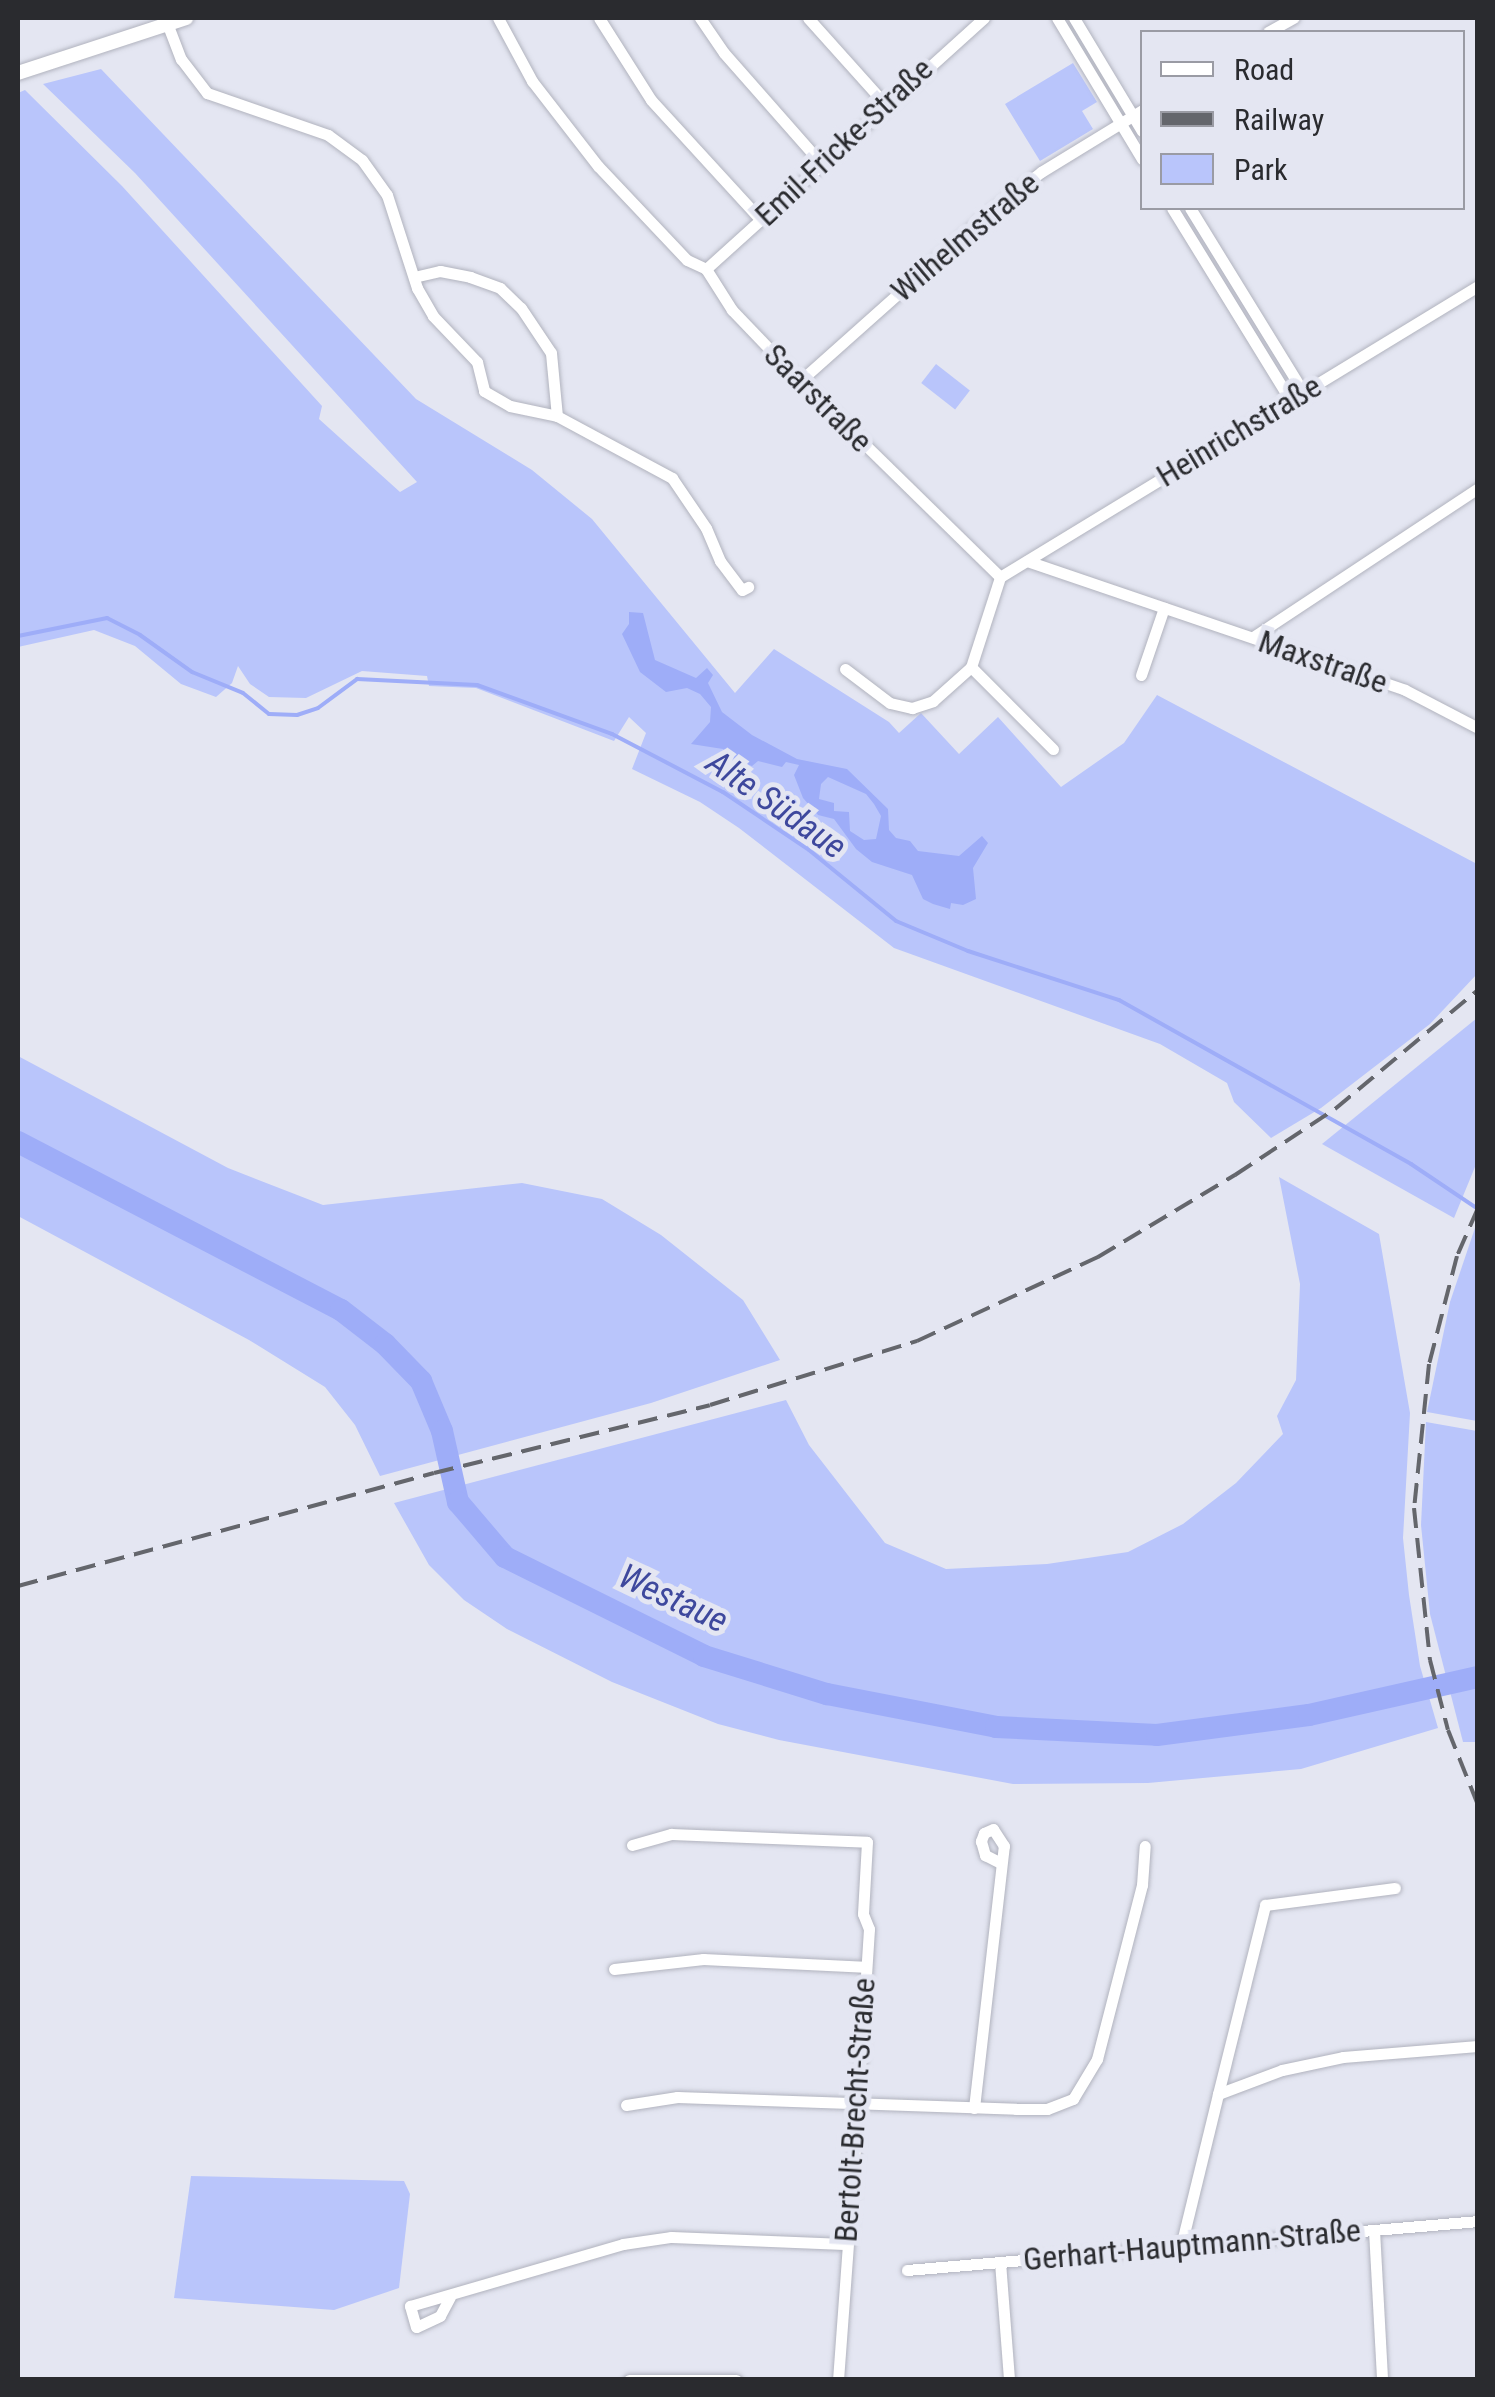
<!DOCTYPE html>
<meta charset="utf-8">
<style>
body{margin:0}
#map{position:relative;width:1495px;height:2397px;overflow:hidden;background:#e4e6f2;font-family:"Roboto Condensed",sans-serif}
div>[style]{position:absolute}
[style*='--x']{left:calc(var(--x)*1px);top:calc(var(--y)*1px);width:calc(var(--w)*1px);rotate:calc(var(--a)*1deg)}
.green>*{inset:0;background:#b9c5fb;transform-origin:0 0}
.water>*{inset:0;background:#9eadf8}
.stream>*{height:4px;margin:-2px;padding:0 2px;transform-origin:2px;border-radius:2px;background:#9eadf8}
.river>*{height:22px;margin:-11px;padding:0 11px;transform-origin:11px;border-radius:11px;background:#9eadf8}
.roads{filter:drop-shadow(0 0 2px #b1b3be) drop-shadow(0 0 2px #b1b3be)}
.minor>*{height:11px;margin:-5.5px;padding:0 5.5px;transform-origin:5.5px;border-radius:5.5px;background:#fff}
.tertiary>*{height:14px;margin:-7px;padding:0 7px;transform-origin:7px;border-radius:7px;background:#fff}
.rail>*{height:4px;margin-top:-2px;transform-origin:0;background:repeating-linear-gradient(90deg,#64666c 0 20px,transparent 0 30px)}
span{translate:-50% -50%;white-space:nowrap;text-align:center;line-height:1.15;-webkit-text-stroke:10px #e4e6f2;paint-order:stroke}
.street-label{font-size:32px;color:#2a2b2f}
.water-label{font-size:35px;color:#3e489d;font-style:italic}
.frame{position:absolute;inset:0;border:20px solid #2a2b2f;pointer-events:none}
.legend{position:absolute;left:1140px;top:30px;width:325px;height:180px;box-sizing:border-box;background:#e4e6f2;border:2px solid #9a9ba4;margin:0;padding:12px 18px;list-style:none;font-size:30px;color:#2a2b2f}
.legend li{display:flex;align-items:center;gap:20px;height:50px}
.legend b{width:50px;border:2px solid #9a9ba4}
</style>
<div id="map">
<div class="green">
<i style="clip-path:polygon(1073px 63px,1097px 102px,1082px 111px,1093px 129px,1040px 161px,1005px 104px)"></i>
<i style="clip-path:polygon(101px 69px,416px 399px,532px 470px,592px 519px,735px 693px,774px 649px,889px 722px,899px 733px,921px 713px,959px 754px,998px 717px,1061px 787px,1124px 743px,1157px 695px,1477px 864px,1477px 974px,1430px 1024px,1321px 1108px,1271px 1138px,1234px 1102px,1227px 1083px,1160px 1044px,894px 948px,739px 828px,700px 802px,632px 769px,646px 733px,629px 717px,614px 741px,476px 688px,429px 686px,427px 676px,362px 671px,306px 698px,269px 697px,250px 684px,238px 666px,232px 683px,216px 697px,181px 684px,135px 646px,94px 630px,18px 647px,18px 93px,25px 90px,122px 186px,322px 406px,319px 419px,400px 492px,417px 482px,135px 173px,43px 84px)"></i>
<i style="left:936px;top:364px;width:43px;height:24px;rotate:38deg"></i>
<i style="clip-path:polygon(1477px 1018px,1477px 1162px,1454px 1218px,1322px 1144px)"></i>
<i style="clip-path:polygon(18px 1056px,228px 1168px,323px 1205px,522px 1183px,602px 1199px,661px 1235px,743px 1300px,780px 1360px,651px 1403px,380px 1476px,355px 1425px,325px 1387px,249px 1340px,18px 1216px)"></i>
<i style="clip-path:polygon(1279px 1177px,1379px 1234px,1410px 1413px,1403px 1538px,1409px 1595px,1420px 1666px,1438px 1728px,1301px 1769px,1148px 1783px,1013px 1784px,779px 1740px,718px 1724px,612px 1682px,507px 1629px,464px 1600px,429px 1565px,394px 1503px,786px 1400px,809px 1445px,885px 1543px,946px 1569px,1047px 1564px,1128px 1552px,1183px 1524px,1236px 1483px,1283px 1434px,1277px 1416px,1296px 1380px,1300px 1284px)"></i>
<i style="clip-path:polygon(1477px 1222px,1477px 1421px,1427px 1412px,1450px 1302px)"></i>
<i style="clip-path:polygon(1426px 1422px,1477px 1431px,1477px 1742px,1463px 1742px,1430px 1614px,1421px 1525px)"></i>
<i style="clip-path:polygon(191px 2176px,404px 2181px,410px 2194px,399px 2288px,334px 2310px,174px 2298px)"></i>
</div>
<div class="water">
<i style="clip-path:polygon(evenodd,629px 612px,643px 613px,655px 660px,696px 678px,707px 668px,713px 675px,708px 683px,722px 712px,752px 735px,797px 759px,847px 769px,888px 809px,889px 830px,896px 838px,910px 841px,918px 851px,959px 856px,982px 836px,988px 843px,973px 868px,976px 899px,963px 905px,951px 903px,950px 909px,933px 904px,923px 899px,912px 875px,872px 862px,856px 849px,834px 819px,818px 815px,803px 798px,794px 775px,799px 765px,786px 762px,782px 767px,758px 761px,752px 766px,744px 763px,737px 766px,723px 749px,691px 744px,710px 722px,711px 707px,700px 694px,687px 688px,666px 692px,640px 672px,622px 634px,629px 624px,629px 612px,828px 777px,866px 794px,874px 804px,881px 816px,876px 839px,864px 840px,850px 831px,849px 812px,834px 811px,834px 803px,819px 799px,821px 784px,828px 777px)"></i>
</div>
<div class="stream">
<i style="--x:18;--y:636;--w:91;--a:-11.4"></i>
<i style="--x:107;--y:618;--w:37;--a:27"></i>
<i style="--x:140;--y:635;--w:64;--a:35.4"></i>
<i style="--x:192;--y:672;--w:55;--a:22.4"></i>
<i style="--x:243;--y:693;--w:33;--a:39"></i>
<i style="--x:269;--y:714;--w:28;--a:2"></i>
<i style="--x:297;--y:715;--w:22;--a:-18"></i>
<i style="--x:318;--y:708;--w:49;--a:-36.6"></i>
<i style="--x:357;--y:679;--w:120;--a:2.9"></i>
<i style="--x:477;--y:685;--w:144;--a:19.9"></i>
<i style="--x:612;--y:734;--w:125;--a:27.6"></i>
<i style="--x:723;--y:792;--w:104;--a:34"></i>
<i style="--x:809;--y:850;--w:112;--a:39.2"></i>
<i style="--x:896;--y:921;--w:78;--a:22.6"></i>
<i style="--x:968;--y:951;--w:159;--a:18"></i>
<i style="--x:1119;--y:1000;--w:335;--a:29.3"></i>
<i style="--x:1411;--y:1164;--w:81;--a:33.9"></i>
</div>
<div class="river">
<i style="--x:18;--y:1142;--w:364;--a:27.5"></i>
<i style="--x:341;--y:1310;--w:56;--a:37.7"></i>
<i style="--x:385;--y:1344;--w:52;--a:45.8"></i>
<i style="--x:421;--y:1381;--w:54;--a:67.2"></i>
<i style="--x:442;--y:1431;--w:73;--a:77.3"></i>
<i style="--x:458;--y:1502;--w:72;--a:49.5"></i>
<i style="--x:505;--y:1557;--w:222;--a:26.4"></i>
<i style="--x:704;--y:1656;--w:129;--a:17.2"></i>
<i style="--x:827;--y:1694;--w:172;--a:11"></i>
<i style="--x:996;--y:1727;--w:161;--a:2.8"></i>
<i style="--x:1157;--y:1735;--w:153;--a:-7.5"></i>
<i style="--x:1309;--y:1715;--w:173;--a:-12.7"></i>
</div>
<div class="roads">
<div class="minor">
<i style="--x:498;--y:18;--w:72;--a:61.6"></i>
<i style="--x:532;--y:81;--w:108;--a:52.2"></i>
<i style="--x:598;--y:166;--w:129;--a:46.6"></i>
<i style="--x:687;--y:260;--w:21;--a:25"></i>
<i style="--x:706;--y:269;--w:49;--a:57.6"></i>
<i style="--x:732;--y:310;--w:98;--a:46.2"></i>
<i style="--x:800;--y:381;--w:280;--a:44.4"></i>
<i style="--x:599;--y:18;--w:97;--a:57.6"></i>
<i style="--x:651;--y:100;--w:163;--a:47.5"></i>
<i style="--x:700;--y:18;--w:42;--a:55.6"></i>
<i style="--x:724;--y:53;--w:147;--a:48.6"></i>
<i style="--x:808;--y:18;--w:117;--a:48.1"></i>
<i style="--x:1057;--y:18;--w:165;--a:58.9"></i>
<i style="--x:1074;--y:18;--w:132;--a:59"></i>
<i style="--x:167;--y:23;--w:39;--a:69"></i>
<i style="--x:181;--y:59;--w:43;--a:52.6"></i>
<i style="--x:207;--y:93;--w:128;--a:19.1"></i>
<i style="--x:328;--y:135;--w:42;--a:36.3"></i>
<i style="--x:362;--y:160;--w:43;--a:54.5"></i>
<i style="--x:387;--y:195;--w:98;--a:72.1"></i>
<i style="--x:417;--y:288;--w:32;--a:60"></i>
<i style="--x:433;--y:316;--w:64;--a:46.3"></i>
<i style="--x:477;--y:362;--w:30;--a:76"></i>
<i style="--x:484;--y:391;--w:30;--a:30"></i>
<i style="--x:510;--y:406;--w:48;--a:12"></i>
<i style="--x:557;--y:416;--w:131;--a:28.3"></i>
<i style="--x:672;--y:478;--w:60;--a:55.8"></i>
<i style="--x:706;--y:528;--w:36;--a:67"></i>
<i style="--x:720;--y:561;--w:36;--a:53"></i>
<i style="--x:742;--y:590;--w:7;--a:-27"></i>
<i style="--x:1268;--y:32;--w:29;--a:-29"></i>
<i style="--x:1172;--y:208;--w:225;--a:58.4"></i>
<i style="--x:1190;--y:208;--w:216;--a:58.4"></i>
<i style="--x:706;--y:269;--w:375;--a:-42.1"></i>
<i style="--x:414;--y:277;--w:27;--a:-13"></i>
<i style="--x:440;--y:271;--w:31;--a:11"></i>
<i style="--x:470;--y:277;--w:32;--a:20"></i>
<i style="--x:500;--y:288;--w:29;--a:44"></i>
<i style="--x:521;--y:308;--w:54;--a:56.3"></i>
<i style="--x:551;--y:353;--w:63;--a:84.6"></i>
<i style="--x:800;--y:381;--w:246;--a:-41.7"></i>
<i style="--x:984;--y:217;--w:73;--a:-38.3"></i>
<i style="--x:1041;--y:172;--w:119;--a:-31.5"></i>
<i style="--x:1027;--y:561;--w:399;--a:18.8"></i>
<i style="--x:1405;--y:690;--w:82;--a:27.5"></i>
<i style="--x:1000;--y:577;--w:560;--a:-31.33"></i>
<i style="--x:1253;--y:637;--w:270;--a:-33.5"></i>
<i style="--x:971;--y:667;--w:116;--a:45"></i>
<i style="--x:845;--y:669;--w:56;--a:37.1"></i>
<i style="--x:890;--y:703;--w:23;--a:13"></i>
<i style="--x:912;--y:708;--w:22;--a:-18"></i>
<i style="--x:933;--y:701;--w:51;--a:-41.8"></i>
<i style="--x:971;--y:667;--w:95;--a:-72.1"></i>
<i style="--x:1141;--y:675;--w:71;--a:-71.1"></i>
<i style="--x:632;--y:1845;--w:41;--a:-15.8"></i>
<i style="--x:671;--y:1834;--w:196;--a:2.3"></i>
<i style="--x:867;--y:1842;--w:72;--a:93.2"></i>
<i style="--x:863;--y:1914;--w:16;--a:68"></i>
<i style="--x:869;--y:1929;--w:138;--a:93.7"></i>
<i style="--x:860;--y:2067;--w:39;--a:102"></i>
<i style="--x:852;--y:2105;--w:30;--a:82"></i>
<i style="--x:856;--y:2135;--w:246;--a:94.2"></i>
<i style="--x:614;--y:1969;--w:90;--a:-6.4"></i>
<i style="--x:703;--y:1959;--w:161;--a:2.8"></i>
<i style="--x:1218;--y:2094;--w:195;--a:-76"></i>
<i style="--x:1265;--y:1905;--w:131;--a:-7.5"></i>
<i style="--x:626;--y:2105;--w:52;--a:-8.9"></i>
<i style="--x:677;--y:2097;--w:339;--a:2"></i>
<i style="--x:1016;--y:2109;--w:31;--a:0"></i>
<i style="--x:1047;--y:2109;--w:28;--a:-21"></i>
<i style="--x:1073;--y:2099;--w:47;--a:-59"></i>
<i style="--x:1097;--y:2059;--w:180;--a:-75.5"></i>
<i style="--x:1142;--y:1885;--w:39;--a:-86"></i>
<i style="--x:974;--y:2108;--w:264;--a:-83.5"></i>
<i style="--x:1004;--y:1846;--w:20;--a:-123"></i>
<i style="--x:993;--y:1829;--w:10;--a:156"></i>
<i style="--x:984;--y:1833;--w:9;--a:111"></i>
<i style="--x:981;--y:1841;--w:15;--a:74"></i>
<i style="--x:985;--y:1855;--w:16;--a:27"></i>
<i style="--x:1374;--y:2230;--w:150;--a:86.9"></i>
<i style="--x:1181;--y:2246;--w:156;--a:-76.3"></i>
<i style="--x:1218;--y:2094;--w:68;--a:-20.6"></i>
<i style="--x:1282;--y:2070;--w:62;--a:-12"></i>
<i style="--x:1343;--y:2057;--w:135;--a:-4.7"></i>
<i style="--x:1000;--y:2262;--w:118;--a:85.6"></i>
<i style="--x:907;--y:2270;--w:573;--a:-4.9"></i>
<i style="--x:450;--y:2297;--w:21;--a:118"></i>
<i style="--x:440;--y:2316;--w:26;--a:155"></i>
<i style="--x:416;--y:2327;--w:22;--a:-106"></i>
<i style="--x:410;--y:2306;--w:222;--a:-16.2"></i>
<i style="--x:623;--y:2244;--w:49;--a:-8.3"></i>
<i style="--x:671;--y:2237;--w:174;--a:2.3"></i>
<i style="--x:629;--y:2380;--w:107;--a:0"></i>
</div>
<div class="tertiary">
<i style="--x:18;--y:73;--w:177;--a:-18.1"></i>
</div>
</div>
<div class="rail">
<i style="--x:1478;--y:1208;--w:52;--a:113.6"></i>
<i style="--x:1457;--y:1256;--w:112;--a:104.5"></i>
<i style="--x:1429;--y:1364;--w:145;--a:95.9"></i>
<i style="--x:1414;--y:1508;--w:153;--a:84"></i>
<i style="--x:1430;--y:1660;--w:72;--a:75.6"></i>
<i style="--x:1448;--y:1730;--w:81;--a:68.2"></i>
<i style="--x:18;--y:1586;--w:431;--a:-15.2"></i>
<i style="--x:434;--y:1473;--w:284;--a:-13.8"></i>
<i style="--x:710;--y:1405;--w:217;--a:-17.2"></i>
<i style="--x:917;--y:1341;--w:200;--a:-24.9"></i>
<i style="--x:1098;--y:1257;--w:160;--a:-30.9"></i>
<i style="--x:1235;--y:1175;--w:120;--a:-33.4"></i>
<i style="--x:1335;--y:1109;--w:186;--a:-39.8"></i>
</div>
<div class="street-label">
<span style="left:844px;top:142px;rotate:-43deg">Emil-Fricke-Straße</span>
<span style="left:965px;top:237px;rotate:-40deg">Wilhelmstraße</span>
<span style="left:818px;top:398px;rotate:45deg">Saarstraße</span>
<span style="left:1239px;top:431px;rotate:-31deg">Heinrichstraße</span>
<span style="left:1323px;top:662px;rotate:19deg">Maxstraße</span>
<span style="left:855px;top:2110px;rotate:-86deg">Bertolt-Brecht-Straße</span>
<span style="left:1192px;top:2245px;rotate:-5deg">Gerhart-Hauptmann-Straße</span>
</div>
<div class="water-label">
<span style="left:776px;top:805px;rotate:35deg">Alte Südaue</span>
<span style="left:673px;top:1599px;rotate:25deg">Westaue</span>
</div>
<div class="frame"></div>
<ul class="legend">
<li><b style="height:12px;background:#fff"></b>Road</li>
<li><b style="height:12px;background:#64666c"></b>Railway</li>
<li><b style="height:28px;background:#b9c5fb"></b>Park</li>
</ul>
</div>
